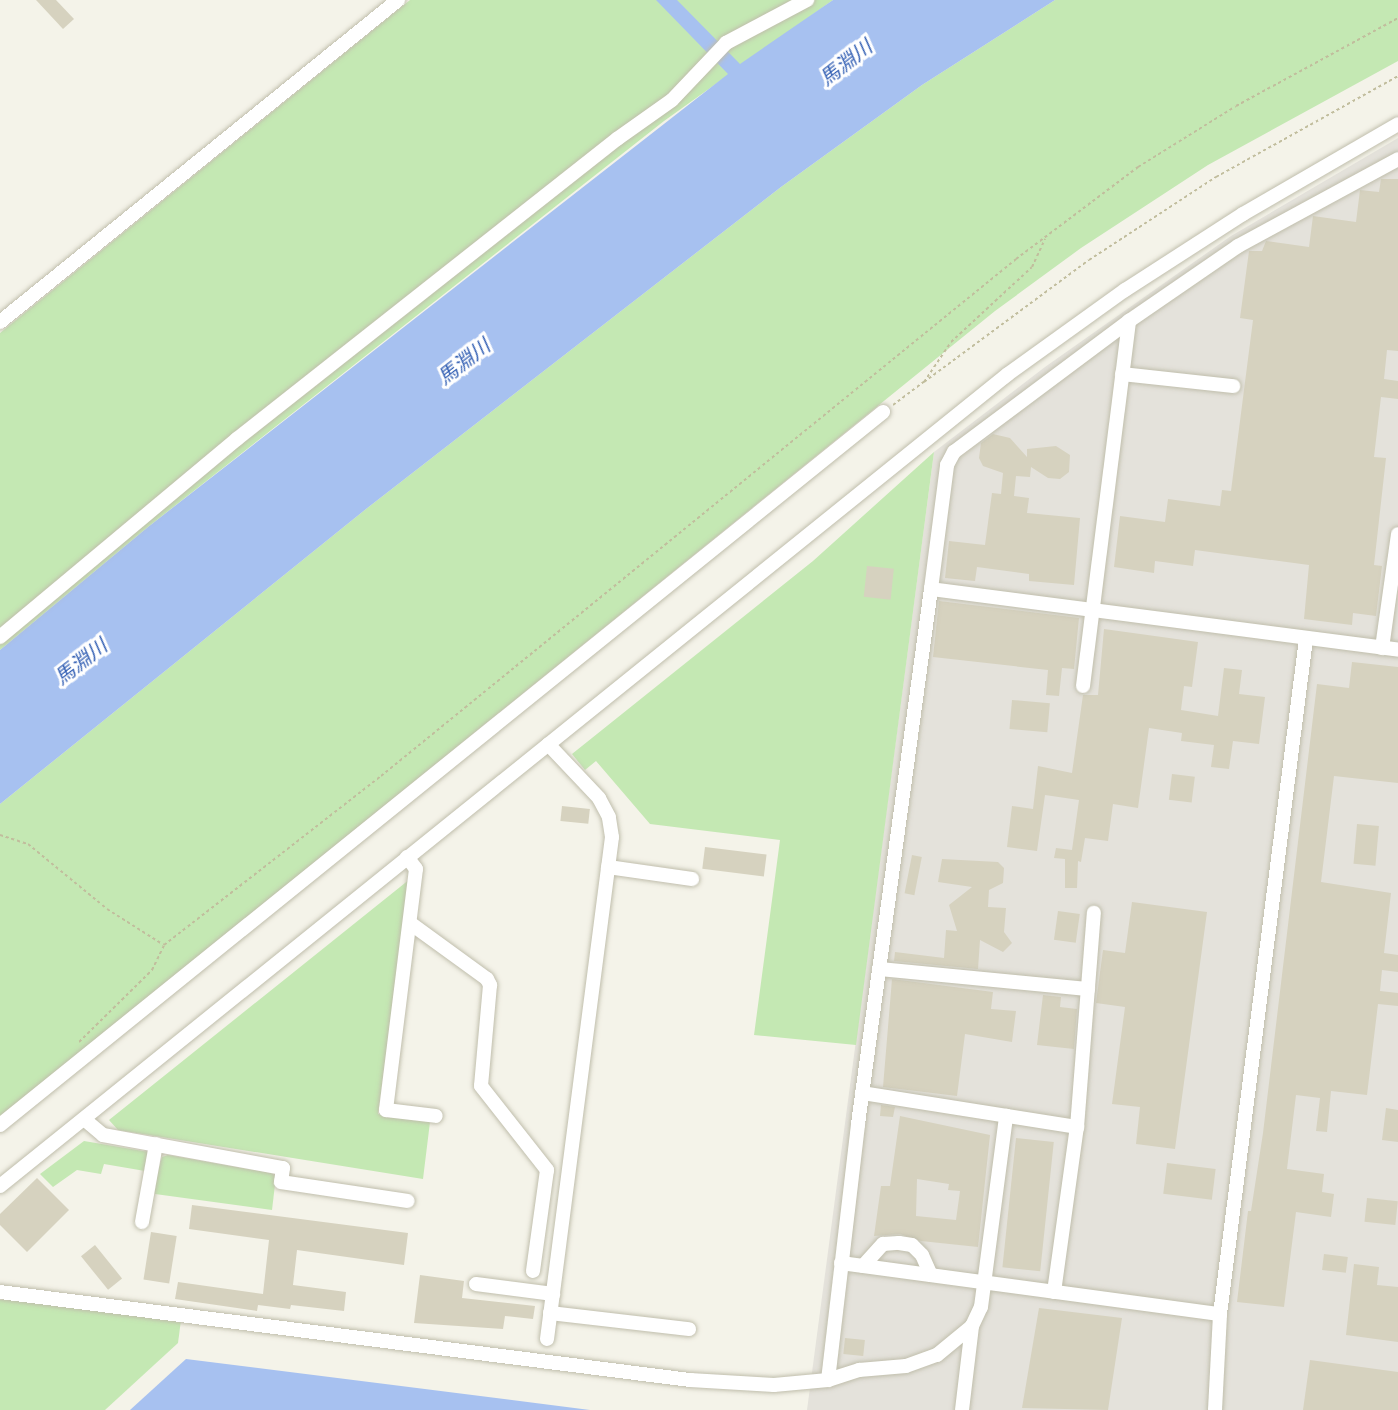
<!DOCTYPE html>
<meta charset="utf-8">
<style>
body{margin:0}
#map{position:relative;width:1398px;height:1410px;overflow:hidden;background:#f4f3e9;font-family:Poppins,"Noto Sans JP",sans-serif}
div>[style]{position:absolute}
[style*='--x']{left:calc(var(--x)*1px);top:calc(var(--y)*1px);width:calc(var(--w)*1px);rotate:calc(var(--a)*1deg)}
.industrial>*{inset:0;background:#e4e2db}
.green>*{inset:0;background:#c4e8b3}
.water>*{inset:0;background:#a7c1f0}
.building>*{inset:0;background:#d6d2bf;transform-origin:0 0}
.path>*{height:2px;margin-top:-1px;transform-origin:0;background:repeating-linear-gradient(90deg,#c1bd9d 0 3px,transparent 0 6px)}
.roads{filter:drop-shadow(0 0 2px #c0beac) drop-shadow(0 0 2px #c0beac)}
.minor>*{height:14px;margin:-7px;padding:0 7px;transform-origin:7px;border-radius:7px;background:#fff}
span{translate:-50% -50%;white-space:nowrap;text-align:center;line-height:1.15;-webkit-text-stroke:6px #fff;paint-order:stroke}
.water-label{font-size:20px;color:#315eb3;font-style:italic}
</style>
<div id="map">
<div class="industrial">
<i style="clip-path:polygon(1398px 138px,1398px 1410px,807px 1410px,934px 452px,1045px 367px,1231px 236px)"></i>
</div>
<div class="green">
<i style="clip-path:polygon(410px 0,833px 0,664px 121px,148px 527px,0 650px,0 333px)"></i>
<i style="clip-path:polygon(1055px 0,1398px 0,1398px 61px,1208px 165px,1081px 248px,995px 311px,0 1117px,0 804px,366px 509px,781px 187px,922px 85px)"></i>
<i style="clip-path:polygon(934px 452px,856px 1045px,754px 1035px,780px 840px,650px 824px,596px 761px,585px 770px,572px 754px,813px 561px)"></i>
<i style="clip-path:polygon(410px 879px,378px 1114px,430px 1122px,423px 1179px,118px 1130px,109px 1120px)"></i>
<i style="clip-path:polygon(84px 1141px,149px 1152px,145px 1171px,104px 1164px,101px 1174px,77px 1170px,53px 1187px,40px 1174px)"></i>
<i style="clip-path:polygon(168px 1155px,271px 1173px,276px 1176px,272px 1210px,155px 1194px,153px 1188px,162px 1157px)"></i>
<i style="clip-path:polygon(13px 1299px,181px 1320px,178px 1343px,105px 1410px,0 1410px,0 1300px)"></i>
</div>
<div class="water">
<i style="clip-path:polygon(656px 0,677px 0,740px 64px,833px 0,1055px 0,922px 85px,781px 187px,366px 509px,0 804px,0 650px,148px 527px,728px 74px)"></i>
<i style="clip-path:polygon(186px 1359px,401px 1386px,590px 1410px,130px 1410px)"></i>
</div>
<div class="building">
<i style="clip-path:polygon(36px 0,56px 0,74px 19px,63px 29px)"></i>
<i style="clip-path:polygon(1381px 179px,1398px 179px,1398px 351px,1387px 350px,1384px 379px,1398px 381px,1398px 399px,1381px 397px,1374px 457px,1386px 458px,1374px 565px,1382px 566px,1376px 616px,1353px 613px,1352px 625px,1304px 619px,1309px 565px,1195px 550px,1193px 566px,1155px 561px,1154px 573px,1114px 567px,1120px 516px,1165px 522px,1168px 499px,1220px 506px,1222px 490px,1231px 491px,1253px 320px,1240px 318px,1249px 251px,1262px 251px,1266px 241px,1309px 247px,1313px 216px,1356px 222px,1360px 190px,1379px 192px)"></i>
<i style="clip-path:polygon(993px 434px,1010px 438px,1027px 457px,1027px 449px,1056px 446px,1070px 455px,1069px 472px,1060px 479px,1048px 478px,1031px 467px,1030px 477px,1016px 476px,1014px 496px,1029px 498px,1027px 513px,1080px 518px,1074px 585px,1029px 581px,1029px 574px,977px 567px,975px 581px,945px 578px,949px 541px,985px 545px,992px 493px,1001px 494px,1003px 473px,983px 466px,979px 458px,981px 443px)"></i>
<i style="left:867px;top:566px;width:27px;height:31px;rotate:6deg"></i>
<i style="clip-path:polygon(939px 601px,1079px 618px,1074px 669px,1062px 668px,1059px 696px,1046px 695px,1048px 670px,933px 657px)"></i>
<i style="clip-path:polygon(1104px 629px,1198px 642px,1192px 687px,1184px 686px,1181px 710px,1218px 716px,1224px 668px,1242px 670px,1239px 694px,1265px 697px,1259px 744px,1233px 741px,1229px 769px,1211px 767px,1214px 745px,1181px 741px,1182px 733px,1149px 728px,1138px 808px,1113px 804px,1108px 841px,1085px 838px,1081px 862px,1078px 861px,1077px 888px,1065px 888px,1065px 859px,1054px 858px,1056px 848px,1072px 850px,1079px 800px,1045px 795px,1037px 851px,1007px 847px,1012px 806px,1033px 809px,1038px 766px,1072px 773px,1083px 695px,1098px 695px)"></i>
<i style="clip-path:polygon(1352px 662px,1398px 667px,1398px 783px,1334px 776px,1321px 882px,1391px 893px,1384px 953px,1398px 955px,1398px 972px,1382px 970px,1380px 991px,1398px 993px,1398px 1006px,1378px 1004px,1367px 1095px,1331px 1091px,1327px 1132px,1316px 1131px,1320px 1098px,1296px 1095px,1287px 1169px,1324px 1174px,1322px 1192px,1334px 1194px,1331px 1217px,1296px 1212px,1284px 1307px,1237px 1302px,1248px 1211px,1251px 1211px,1263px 1133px,1317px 684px,1349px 688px)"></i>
<i style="left:1012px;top:700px;width:38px;height:29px;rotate:5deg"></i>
<i style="left:1172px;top:774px;width:23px;height:26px;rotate:7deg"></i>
<i style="left:562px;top:806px;width:28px;height:15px;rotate:6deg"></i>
<i style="left:1357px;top:824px;width:22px;height:40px;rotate:5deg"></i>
<i style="left:705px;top:847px;width:62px;height:22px;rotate:7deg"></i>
<i style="left:912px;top:855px;width:10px;height:39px;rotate:11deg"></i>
<i style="clip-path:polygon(942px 859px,998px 862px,1004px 868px,1003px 883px,989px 890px,988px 907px,1006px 908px,1004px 932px,1012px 943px,1003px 952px,980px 940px,978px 969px,894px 961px,895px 952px,944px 958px,946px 930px,957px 931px,949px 905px,972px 887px,938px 882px)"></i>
<i style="clip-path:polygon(1132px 902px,1207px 912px,1175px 1149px,1136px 1144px,1140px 1107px,1112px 1104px,1125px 1007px,1096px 1003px,1103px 950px,1125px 953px)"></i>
<i style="left:1058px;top:911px;width:22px;height:29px;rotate:8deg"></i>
<i style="clip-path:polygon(892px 979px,993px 992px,991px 1009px,1016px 1011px,1012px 1042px,965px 1034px,957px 1096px,883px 1087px)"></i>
<i style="clip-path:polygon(1043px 995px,1061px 997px,1060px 1007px,1077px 1009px,1074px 1049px,1037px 1045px)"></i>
<i style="clip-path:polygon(881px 1105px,895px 1107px,893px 1117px,880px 1116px)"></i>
<i style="clip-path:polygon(1386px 1108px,1398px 1110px,1398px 1142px,1382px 1140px)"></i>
<i style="clip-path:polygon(evenodd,900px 1116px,990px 1135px,978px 1247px,921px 1241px,900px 1234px,874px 1236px,881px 1186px,890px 1186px,900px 1116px,917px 1179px,949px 1184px,948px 1190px,960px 1191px,956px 1220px,916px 1216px,917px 1179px)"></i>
<i style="left:1016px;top:1138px;width:38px;height:130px;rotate:6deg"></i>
<i style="left:1167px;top:1163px;width:49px;height:31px;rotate:7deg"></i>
<i style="clip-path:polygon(37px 1178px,69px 1210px,27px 1252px,0 1225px,0 1214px)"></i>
<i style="left:1367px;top:1198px;width:31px;height:24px;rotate:6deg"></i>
<i style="clip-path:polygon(192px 1205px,408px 1233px,404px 1265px,297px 1250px,293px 1285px,346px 1292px,344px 1311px,291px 1305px,290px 1309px,258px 1305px,257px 1311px,175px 1299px,178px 1282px,263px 1294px,269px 1240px,189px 1229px)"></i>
<i style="left:151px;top:1232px;width:26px;height:48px;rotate:9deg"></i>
<i style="left:95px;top:1245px;width:43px;height:18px;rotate:51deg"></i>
<i style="left:1324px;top:1254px;width:24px;height:16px;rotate:7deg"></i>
<i style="clip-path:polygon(1354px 1264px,1379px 1267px,1377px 1285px,1398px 1287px,1398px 1342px,1346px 1335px)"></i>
<i style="clip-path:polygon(420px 1275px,464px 1281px,462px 1298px,535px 1306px,533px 1319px,505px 1316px,503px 1329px,414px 1323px)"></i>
<i style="clip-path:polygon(1039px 1308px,1122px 1318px,1108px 1410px,1022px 1408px)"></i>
<i style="left:845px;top:1338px;width:20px;height:16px;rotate:6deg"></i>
<i style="clip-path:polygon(1310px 1360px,1398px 1372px,1398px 1410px,1303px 1410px)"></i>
</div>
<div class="path">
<i style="--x:924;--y:382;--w:205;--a:-36.5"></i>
<i style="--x:1089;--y:260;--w:152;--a:-33.2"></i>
<i style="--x:1216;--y:177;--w:208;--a:-29"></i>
<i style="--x:893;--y:405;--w:39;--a:-37"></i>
<i style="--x:924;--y:382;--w:48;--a:-56"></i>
<i style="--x:951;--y:342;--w:110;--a:-42.8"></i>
<i style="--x:1032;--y:267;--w:31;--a:-65"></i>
<i style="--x:0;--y:835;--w:29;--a:18"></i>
<i style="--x:28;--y:844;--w:102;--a:39.4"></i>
<i style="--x:107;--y:909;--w:67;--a:32.3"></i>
<i style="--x:79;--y:1042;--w:103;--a:-44.6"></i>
<i style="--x:152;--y:970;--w:28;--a:-64"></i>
<i style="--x:164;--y:945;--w:275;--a:-37.9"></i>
<i style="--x:381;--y:776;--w:819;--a:-39.15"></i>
<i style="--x:1016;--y:259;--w:153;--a:-37"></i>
<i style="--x:1138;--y:167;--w:115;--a:-31.9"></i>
<i style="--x:1236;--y:106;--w:184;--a:-28.5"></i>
</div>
<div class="roads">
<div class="minor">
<i style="--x:0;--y:322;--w:512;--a:-38.97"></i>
<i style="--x:1122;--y:374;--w:112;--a:6.2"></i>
<i style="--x:931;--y:589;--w:125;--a:-82.6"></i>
<i style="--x:947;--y:465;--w:15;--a:-62"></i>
<i style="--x:954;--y:452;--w:219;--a:-36.8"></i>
<i style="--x:1129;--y:321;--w:132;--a:-34.5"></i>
<i style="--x:1238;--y:246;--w:182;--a:-28.5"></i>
<i style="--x:0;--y:637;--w:309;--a:-39.9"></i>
<i style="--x:237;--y:439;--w:484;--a:-38.3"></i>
<i style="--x:617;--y:139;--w:67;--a:-35.3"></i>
<i style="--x:672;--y:100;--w:79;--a:-46.5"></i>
<i style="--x:726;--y:43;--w:92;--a:-28"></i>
<i style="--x:1382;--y:648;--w:115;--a:-82"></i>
<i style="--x:1083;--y:686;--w:368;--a:-82.8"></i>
<i style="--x:407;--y:857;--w:15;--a:53"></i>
<i style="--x:416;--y:869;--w:243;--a:97.1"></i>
<i style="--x:386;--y:1110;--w:50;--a:6.8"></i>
<i style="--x:608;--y:867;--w:85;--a:8.1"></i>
<i style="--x:410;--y:923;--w:95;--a:36"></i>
<i style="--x:487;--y:979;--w:7;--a:63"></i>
<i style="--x:490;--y:985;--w:101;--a:95.1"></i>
<i style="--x:481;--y:1086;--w:107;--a:51.8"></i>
<i style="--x:547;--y:1170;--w:102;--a:97.9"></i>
<i style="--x:879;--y:969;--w:210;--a:5.5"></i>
<i style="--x:862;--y:1093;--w:218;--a:9"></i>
<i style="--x:84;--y:1119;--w:25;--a:40"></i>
<i style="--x:103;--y:1135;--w:183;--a:10.4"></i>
<i style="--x:283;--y:1168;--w:14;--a:98"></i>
<i style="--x:281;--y:1182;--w:128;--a:8.5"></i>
<i style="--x:0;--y:1125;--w:1135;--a:-38.92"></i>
<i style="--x:0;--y:1186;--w:1294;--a:-38.85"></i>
<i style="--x:1008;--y:374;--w:144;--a:-35.7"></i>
<i style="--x:1125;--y:290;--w:140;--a:-32.8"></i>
<i style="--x:1243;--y:214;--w:179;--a:-30.1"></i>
<i style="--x:142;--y:1222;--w:79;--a:-79.8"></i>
<i style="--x:841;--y:1263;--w:382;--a:7.7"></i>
<i style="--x:863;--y:1266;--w:30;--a:-48"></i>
<i style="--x:883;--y:1244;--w:16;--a:-4"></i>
<i style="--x:899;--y:1243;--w:13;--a:9"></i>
<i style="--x:912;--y:1245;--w:14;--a:45"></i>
<i style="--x:922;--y:1255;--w:22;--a:66"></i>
<i style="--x:476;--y:1284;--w:78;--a:7.4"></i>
<i style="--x:0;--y:1292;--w:696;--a:7.27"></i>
<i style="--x:690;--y:1380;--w:84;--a:3.4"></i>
<i style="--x:774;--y:1385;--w:54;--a:-5.3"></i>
<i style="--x:828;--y:1380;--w:33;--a:-18"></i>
<i style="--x:859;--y:1370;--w:47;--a:-4.9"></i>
<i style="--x:906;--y:1366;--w:33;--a:-20"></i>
<i style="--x:937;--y:1355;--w:45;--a:-39.6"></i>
<i style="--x:972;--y:1326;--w:21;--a:-65"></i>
<i style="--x:981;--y:1307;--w:193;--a:-82.5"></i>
<i style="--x:1054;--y:1292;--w:167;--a:-82.1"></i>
<i style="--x:1077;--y:1127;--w:215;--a:-85.5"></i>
<i style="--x:550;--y:1313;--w:140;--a:6.6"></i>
<i style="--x:547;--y:1339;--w:506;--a:-82.62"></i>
<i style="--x:612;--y:837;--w:20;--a:-99"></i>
<i style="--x:609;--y:817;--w:21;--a:-118"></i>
<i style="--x:599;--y:798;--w:74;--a:-133.4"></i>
<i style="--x:828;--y:1380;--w:258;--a:-83.3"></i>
<i style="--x:858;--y:1124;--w:540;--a:-82.23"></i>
<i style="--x:931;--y:589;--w:471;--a:7.4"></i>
<i style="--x:962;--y:1410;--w:85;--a:-83.2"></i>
<i style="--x:1215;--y:1410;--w:96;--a:-87"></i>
<i style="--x:1220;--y:1314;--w:680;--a:-82.74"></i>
</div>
</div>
<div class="water-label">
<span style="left:846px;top:63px;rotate:-38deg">馬淵川</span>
<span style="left:464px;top:362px;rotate:-38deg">馬淵川</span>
<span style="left:81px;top:662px;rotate:-38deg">馬淵川</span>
</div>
</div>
